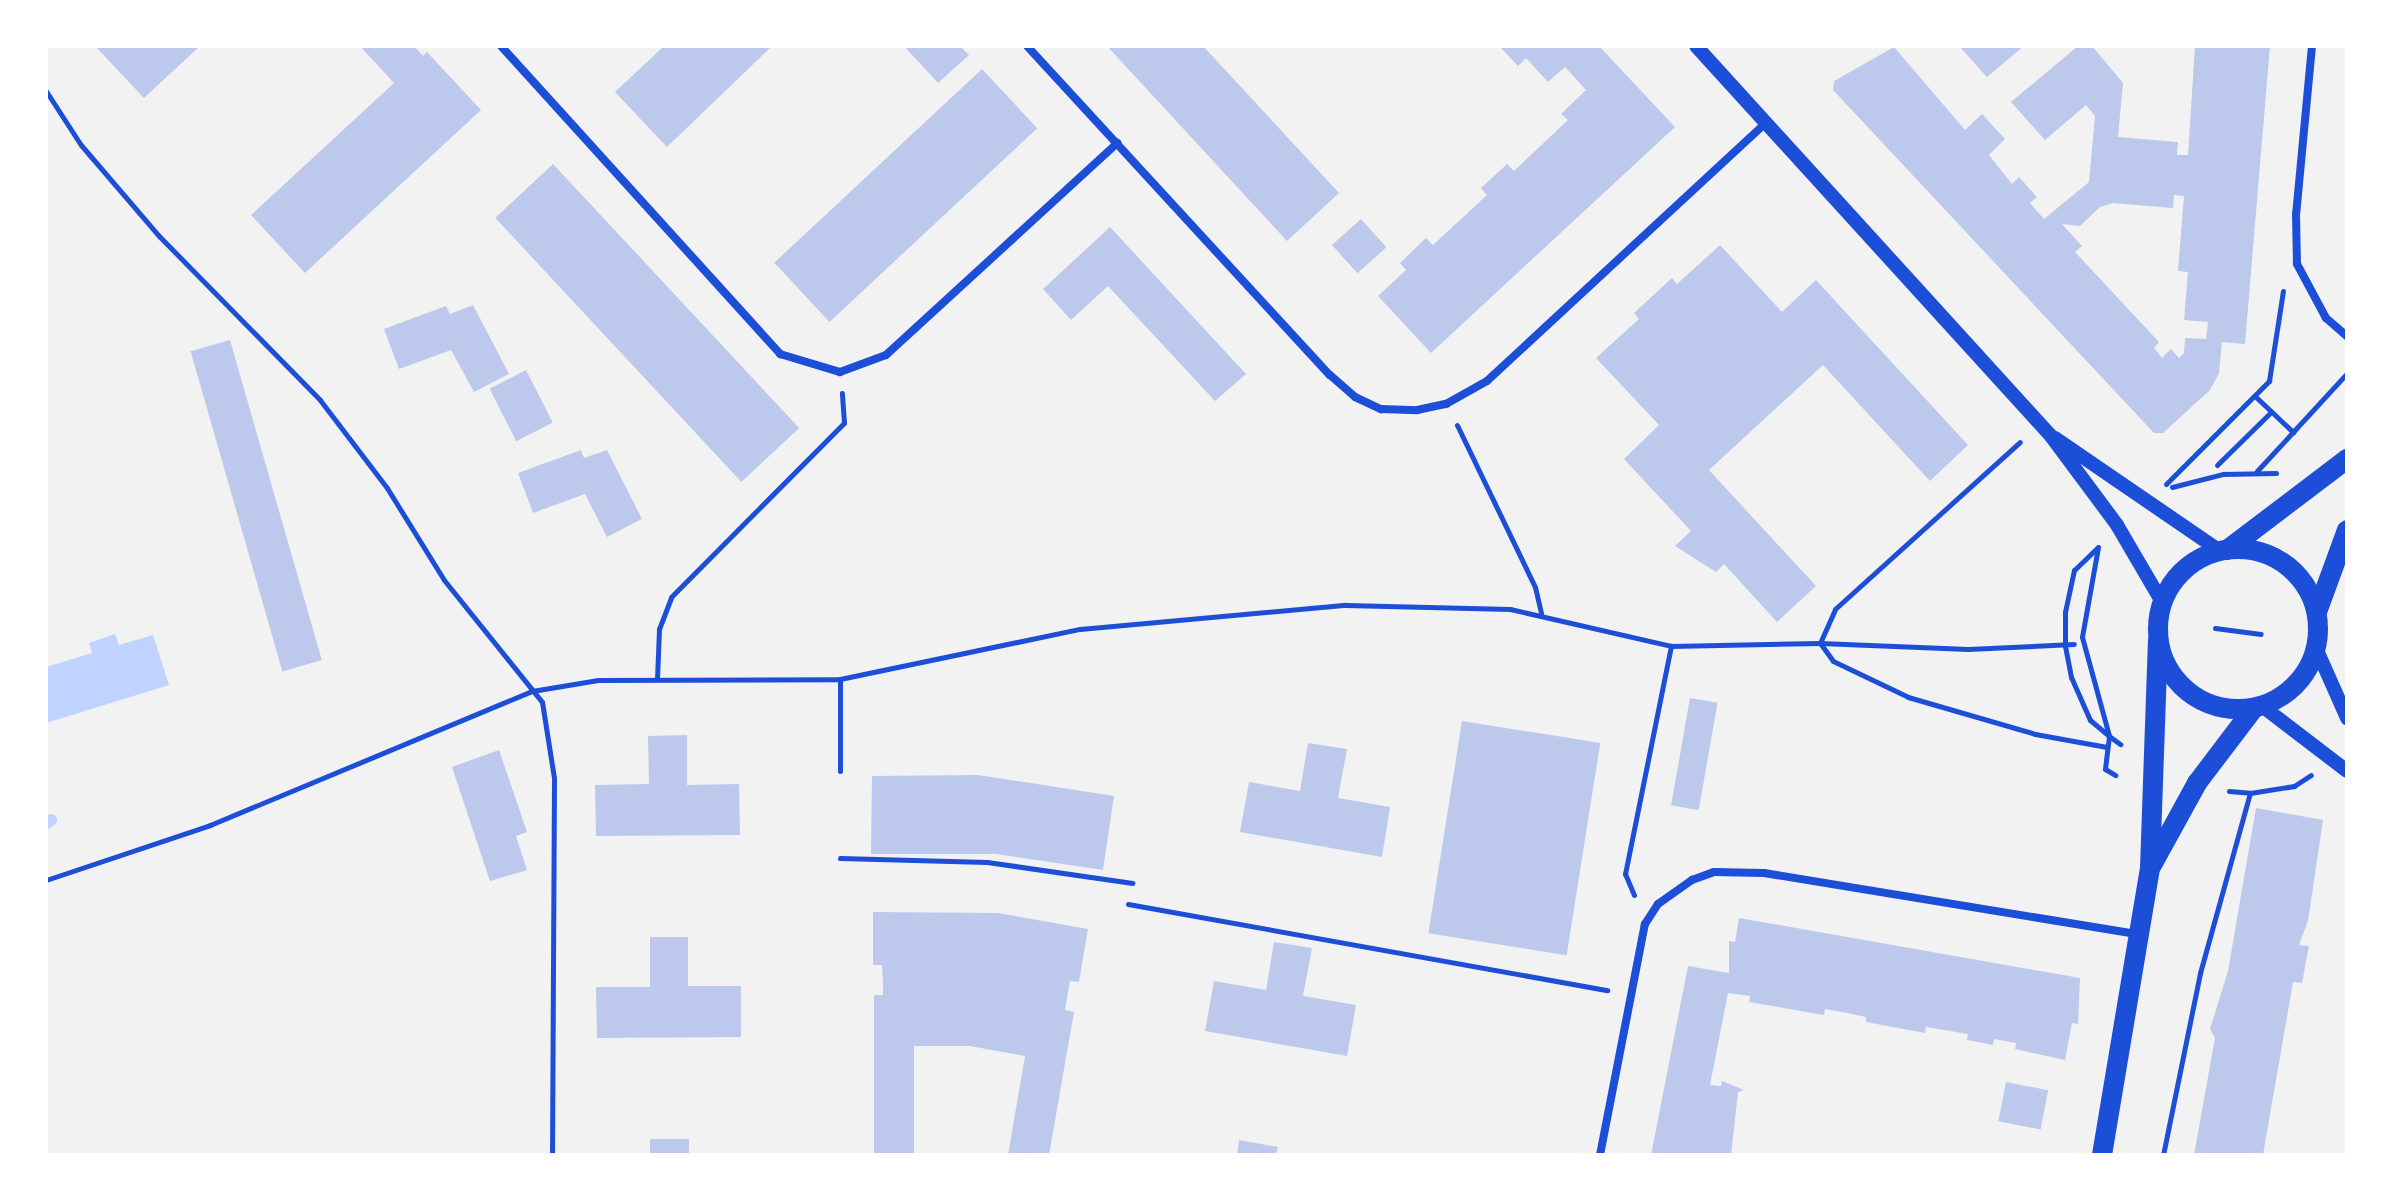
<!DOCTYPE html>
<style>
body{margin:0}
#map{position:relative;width:2393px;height:1201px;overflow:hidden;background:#f2f2f2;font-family:Poppins,sans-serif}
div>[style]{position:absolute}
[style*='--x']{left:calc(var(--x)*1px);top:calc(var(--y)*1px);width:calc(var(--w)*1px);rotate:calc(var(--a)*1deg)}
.water>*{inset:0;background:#bfd3fe}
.stream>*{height:12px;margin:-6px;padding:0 6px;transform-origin:6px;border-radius:6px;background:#bfd3fe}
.building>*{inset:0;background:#bdc9ec;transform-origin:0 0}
.path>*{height:5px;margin:-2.5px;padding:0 2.5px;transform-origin:2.5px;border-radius:2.5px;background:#1d4ed8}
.minor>*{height:8px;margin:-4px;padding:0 4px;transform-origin:4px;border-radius:4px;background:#1d4ed8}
.tertiary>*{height:14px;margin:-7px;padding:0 7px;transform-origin:7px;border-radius:7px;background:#1d4ed8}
.primary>*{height:20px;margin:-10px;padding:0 10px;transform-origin:10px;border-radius:10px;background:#1d4ed8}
.primary>.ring{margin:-10px;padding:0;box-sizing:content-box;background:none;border:20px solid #1d4ed8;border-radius:50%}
span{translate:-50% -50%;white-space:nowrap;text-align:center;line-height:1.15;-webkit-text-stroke:6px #fff;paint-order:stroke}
.frame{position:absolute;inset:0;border:48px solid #fff;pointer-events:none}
</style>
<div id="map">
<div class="water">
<i style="clip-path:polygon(115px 634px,119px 645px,153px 635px,169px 685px,46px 723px,46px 667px,92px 653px,89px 643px)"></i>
</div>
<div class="stream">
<i style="--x:46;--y:823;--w:6;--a:-31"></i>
</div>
<div class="building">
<i style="clip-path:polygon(95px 46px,200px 46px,144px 98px)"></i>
<i style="clip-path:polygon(360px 46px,414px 46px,423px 56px,427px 52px,481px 110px,305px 273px,251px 215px,394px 83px)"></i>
<i style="clip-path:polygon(664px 46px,772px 46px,667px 147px,615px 92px)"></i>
<i style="clip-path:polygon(904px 46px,960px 46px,969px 55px,938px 83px)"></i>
<i style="clip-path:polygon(1107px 46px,1203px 46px,1339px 193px,1287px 241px)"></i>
<i style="clip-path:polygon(1499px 46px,1599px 46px,1675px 127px,1431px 353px,1378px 296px,1406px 270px,1400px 263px,1426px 238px,1433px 245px,1487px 195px,1481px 188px,1507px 164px,1514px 171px,1568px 120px,1561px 114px,1586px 90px,1565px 67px,1548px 82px,1526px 58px,1518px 66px)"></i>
<i style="clip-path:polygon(1959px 46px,2024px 46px,1987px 77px)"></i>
<i style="clip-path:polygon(evenodd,2078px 46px,2092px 46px,2123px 83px,2118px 137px,2178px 142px,2177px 155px,2188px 155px,2195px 46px,2270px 46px,2245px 344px,2222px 342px,2219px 373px,2210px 390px,2163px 433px,2154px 433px,1833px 90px,1834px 81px,1894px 47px,1965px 130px,1982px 114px,2005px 139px,1989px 155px,2012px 184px,2019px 177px,2037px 197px,2030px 203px,2044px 219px,2089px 182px,2095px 116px,2086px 105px,2045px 140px,2011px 102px,2078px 46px,2174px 195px,2184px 196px,2178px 271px,2188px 272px,2184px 320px,2208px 322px,2206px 339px,2185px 338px,2184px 353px,2179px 358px,2171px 349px,2162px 358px,2154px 348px,2159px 342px,2075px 252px,2082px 246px,2062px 224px,2080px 226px,2100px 207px,2113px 203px,2173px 208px,2174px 195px)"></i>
<i style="left:982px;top:69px;width:81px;height:284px;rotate:47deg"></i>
<i style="left:553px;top:164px;width:361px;height:79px;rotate:47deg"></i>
<i style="left:1361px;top:219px;width:38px;height:39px;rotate:48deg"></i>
<i style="clip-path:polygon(1110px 227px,1246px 374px,1215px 401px,1108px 286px,1071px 320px,1043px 289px)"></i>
<i style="clip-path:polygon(1720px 245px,1782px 312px,1816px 280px,1968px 445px,1930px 481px,1823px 365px,1709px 470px,1816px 586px,1777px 622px,1724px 564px,1716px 572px,1675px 546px,1691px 531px,1624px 459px,1659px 425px,1596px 358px,1639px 319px,1634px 313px,1672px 278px,1677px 284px)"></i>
<i style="clip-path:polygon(473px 305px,509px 374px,474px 392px,451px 350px,399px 369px,384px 329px,446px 306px,450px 314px)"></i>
<i style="left:230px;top:340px;width:333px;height:41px;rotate:74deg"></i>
<i style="left:526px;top:370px;width:59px;height:41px;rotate:63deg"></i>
<i style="clip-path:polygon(581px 450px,584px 458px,607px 450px,642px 519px,607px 537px,585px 494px,533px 513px,518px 473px)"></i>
<i style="left:1690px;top:698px;width:28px;height:109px;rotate:10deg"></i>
<i style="left:1462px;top:721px;width:140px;height:215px;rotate:9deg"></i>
<i style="clip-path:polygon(687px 735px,687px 785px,739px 784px,740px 835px,596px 836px,595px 785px,649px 784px,648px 736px)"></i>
<i style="clip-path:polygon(1308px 743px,1347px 749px,1338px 798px,1390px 807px,1382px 857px,1240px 832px,1249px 782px,1300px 791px)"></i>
<i style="clip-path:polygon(499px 750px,527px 832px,516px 836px,527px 870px,490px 881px,452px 767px)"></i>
<i style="clip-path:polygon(978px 775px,1114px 796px,1103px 870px,996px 854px,871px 854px,872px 776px)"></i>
<i style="clip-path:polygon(2256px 808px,2323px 820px,2308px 921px,2299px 945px,2309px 946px,2302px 983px,2293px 982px,2263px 1155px,2194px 1155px,2215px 1038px,2210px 1029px,2228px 971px)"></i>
<i style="clip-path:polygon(873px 912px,998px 913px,1088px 929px,1079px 982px,1070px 981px,1065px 1010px,1074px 1012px,1049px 1155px,1008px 1155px,1025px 1056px,970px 1046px,914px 1046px,914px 1155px,874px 1155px,874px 995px,883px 995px,883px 981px,882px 965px,873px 965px)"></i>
<i style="clip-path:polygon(1739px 918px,2080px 978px,2078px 1024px,2072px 1023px,2065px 1060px,2015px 1049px,2016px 1043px,1994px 1039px,1993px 1045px,1967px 1040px,1968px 1034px,1926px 1027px,1925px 1033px,1866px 1022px,1866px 1017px,1847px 1013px,1825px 1009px,1824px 1015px,1749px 1002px,1750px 996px,1728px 993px,1710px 1085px,1721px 1086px,1722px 1081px,1744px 1090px,1738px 1092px,1731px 1155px,1651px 1155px,1688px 966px,1729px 973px,1729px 941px,1735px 942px)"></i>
<i style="clip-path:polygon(650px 937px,688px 937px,688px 986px,741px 986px,741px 1037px,597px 1038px,596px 987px,650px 987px)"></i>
<i style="clip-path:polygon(1274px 942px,1312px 948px,1303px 996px,1356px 1005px,1347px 1056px,1205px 1031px,1214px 981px,1266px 990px)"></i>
<i style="left:2006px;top:1082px;width:43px;height:40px;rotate:11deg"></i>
<i style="left:650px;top:1139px;width:39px;height:16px"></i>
<i style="clip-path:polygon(1239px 1140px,1278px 1147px,1276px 1155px,1237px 1155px)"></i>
</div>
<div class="path">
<i style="--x:46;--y:91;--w:64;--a:57.1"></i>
<i style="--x:81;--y:145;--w:120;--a:49.4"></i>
<i style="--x:159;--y:236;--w:230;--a:45.5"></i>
<i style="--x:320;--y:400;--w:111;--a:52.7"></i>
<i style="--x:387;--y:488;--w:108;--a:58.2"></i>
<i style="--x:444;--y:580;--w:156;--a:51.2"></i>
<i style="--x:542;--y:702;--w:77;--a:81"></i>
<i style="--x:554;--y:778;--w:377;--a:90.3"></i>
<i style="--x:2257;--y:398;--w:50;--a:43.4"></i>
<i style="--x:1457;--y:425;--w:180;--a:64.3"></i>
<i style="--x:1535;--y:587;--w:28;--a:77"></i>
<i style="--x:2217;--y:465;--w:76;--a:-44.5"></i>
<i style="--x:2257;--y:471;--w:133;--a:-47.4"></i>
<i style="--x:2166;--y:484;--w:146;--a:-45"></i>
<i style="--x:2269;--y:381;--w:91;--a:-81.2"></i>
<i style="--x:2172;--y:487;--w:53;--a:-14.3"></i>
<i style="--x:2223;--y:474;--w:53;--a:-1.1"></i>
<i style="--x:2098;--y:547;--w:91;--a:100.1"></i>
<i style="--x:2082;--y:637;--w:103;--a:74.7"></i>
<i style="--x:2109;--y:736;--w:14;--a:36"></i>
<i style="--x:2097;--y:548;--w:32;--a:136"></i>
<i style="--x:2074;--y:570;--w:43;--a:102.1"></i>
<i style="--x:2065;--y:612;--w:34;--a:90"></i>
<i style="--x:2065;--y:646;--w:32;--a:79"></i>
<i style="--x:2071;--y:677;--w:47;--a:66.2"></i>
<i style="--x:2090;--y:720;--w:25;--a:40"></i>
<i style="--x:2109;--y:736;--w:33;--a:97"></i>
<i style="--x:2105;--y:769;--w:12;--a:31"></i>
<i style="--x:2215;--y:628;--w:46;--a:7.4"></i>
<i style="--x:1820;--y:643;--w:37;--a:-66"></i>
<i style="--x:1835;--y:609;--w:249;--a:-42.1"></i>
<i style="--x:1820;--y:643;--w:22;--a:54"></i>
<i style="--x:1833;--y:661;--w:83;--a:25.6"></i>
<i style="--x:1908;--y:697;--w:132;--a:16.2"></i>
<i style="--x:2035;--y:734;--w:73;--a:10.2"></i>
<i style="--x:657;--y:679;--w:50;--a:-87.7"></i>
<i style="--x:659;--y:629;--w:34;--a:-69"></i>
<i style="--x:671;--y:597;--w:245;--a:-45.2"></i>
<i style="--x:844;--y:423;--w:30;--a:-94"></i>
<i style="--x:840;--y:679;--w:92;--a:90"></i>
<i style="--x:2229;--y:791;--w:21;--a:5"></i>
<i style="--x:2250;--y:793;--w:45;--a:-9"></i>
<i style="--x:2294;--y:786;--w:20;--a:-33"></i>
<i style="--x:840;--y:858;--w:147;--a:1.6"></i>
<i style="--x:987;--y:862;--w:147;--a:8.2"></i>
<i style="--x:46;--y:880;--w:173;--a:-18.5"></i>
<i style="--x:210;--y:825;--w:349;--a:-22.6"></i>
<i style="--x:532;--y:691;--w:67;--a:-9.5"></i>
<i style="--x:598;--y:680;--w:242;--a:-0.2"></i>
<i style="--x:840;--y:679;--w:245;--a:-11.8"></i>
<i style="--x:1080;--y:629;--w:267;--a:-5.2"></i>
<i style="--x:1346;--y:605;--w:164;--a:1.4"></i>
<i style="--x:1510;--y:609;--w:165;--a:12.9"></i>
<i style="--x:1671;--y:646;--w:149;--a:-1.2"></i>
<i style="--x:1820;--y:643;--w:148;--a:2.3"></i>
<i style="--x:1968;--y:649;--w:106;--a:-2.7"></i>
<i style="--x:1634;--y:895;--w:23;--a:-113"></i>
<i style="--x:1625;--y:874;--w:233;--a:-78.6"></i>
<i style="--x:1128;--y:904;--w:487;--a:10.2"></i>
<i style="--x:2163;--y:1155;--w:186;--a:-78.5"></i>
<i style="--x:2200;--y:973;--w:187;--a:-74.5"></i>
</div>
<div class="minor">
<i style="--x:501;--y:46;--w:416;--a:47.8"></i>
<i style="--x:780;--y:354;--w:63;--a:16.7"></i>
<i style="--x:840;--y:372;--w:49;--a:-20.3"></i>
<i style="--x:886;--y:355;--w:314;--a:-42.5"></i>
<i style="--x:1027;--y:46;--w:447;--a:47.4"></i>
<i style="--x:1330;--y:375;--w:33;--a:41"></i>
<i style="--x:1355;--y:397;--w:29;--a:25"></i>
<i style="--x:1381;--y:409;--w:36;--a:2"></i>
<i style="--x:1417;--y:410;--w:30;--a:-12"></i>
<i style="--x:1446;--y:404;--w:47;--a:-29.3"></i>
<i style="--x:1487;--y:381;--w:380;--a:-42.8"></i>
<i style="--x:2312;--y:46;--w:169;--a:95.4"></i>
<i style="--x:2296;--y:214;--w:50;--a:88.9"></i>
<i style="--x:2297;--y:264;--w:61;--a:61.8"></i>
<i style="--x:2326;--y:318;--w:28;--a:41"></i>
<i style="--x:1600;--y:1155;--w:235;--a:-79"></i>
<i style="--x:1645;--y:924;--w:24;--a:-57"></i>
<i style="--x:1658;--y:904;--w:42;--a:-35.2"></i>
<i style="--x:1692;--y:880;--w:23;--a:-20"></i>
<i style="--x:1714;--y:872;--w:50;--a:1.1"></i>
<i style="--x:1764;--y:873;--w:379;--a:9.3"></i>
</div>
<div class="tertiary">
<i style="--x:1696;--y:46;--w:527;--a:47.69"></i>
<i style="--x:2051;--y:436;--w:111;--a:53.4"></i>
<i style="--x:2117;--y:525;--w:89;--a:59.7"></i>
<i style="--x:2055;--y:438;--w:200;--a:34.4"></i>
<i style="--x:2316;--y:648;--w:77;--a:66.1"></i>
<i style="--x:2262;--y:706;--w:107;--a:37.4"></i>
</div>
<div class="primary">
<i class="ring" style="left:2158px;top:549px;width:140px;height:140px"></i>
<i style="--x:2227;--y:550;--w:151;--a:-37.2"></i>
<i style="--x:2317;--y:612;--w:87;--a:-69.9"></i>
<i style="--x:2152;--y:865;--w:94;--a:-61.2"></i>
<i style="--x:2197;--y:783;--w:94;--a:-52.8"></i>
<i style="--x:2102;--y:1155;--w:291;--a:-80.5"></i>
<i style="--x:2150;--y:868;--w:227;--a:-88"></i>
</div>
<div class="frame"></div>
</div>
